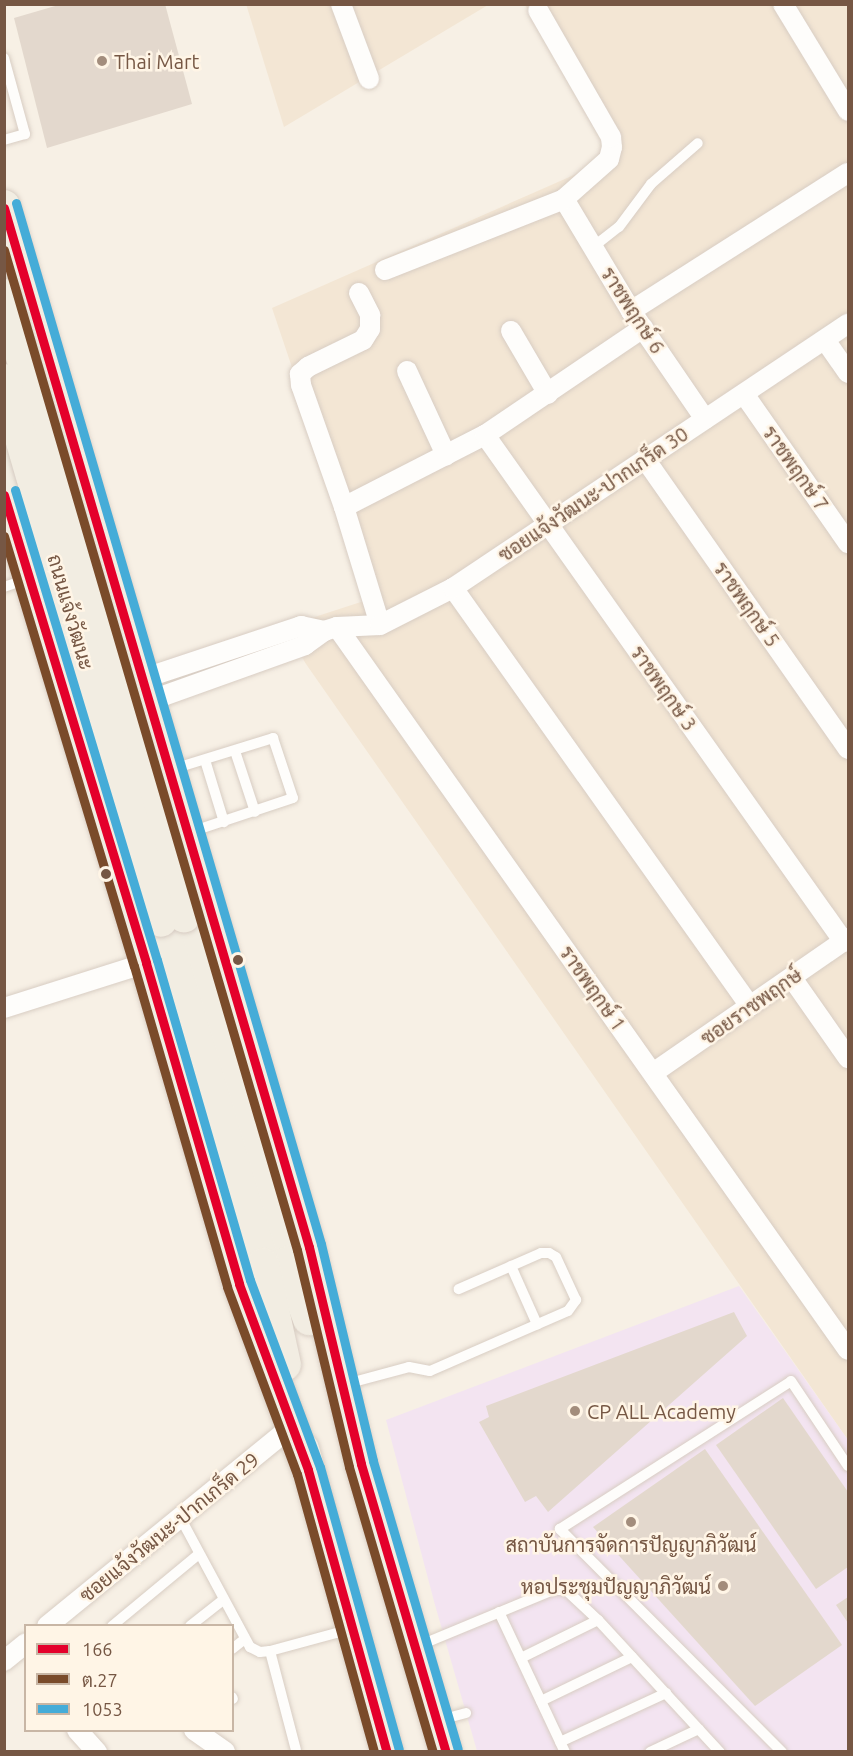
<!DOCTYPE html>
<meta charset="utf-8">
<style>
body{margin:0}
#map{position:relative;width:853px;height:1756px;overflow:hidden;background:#f7f0e5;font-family:Ubuntu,Sarabun,sans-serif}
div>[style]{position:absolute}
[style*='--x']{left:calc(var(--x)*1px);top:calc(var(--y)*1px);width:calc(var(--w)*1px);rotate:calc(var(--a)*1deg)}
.residential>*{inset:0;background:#f3e6d4}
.education>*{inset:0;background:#f3e4f1}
.building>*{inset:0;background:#e3d8cd}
.roads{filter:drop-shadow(0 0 2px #d8cdc3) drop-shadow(0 0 2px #d8cdc3)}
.service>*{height:10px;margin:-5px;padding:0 5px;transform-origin:5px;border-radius:5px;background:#fefdfb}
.minor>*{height:20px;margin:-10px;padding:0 10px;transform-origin:10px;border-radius:10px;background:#fefdfb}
.primary>*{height:32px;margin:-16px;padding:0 16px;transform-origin:16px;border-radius:16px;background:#f2ede2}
.bridges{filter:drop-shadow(0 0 2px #d6cbc2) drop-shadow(0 0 2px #d6cbc2)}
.primary-bridge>*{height:32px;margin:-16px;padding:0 16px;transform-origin:16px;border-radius:16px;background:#f2ede2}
.bus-1>*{height:9px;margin:-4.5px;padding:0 4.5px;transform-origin:4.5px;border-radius:4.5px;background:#e4002b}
.bus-2>*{height:9px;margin:-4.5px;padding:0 4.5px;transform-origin:4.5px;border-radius:4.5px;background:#7a4b2a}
.bus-3>*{height:9px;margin:-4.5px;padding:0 4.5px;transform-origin:4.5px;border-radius:4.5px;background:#45acd8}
.dots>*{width:16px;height:16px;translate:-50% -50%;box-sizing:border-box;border:3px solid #fff5e6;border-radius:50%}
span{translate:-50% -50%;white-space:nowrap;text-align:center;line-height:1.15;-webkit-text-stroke:5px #fff5e6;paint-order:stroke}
.poi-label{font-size:20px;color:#765744}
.left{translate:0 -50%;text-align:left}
.right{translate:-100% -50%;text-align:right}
.street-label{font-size:20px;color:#765744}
.frame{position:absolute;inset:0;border:6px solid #765744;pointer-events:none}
.legend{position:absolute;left:24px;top:1624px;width:210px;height:108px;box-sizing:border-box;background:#fff5e6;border:2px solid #c8b6a5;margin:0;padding:8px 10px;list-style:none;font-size:18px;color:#765744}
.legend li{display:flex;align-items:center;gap:12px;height:30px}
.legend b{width:30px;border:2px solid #c8b6a5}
</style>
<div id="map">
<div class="residential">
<i style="clip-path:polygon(246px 4px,488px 5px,284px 127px)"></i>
<i style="clip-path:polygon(525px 5px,848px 5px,848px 1440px,306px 664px,284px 627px,370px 599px,272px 308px,617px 156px)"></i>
</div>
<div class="education">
<i style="clip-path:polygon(739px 1286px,848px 1440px,848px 1751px,477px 1751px,435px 1605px,386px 1420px)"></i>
</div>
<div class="building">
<i style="clip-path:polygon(62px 4px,165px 4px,192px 104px,47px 148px,14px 18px)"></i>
<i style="clip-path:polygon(734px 1312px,747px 1336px,548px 1512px,536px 1496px,525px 1502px,479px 1422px,489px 1417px,486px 1406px)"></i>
<i style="clip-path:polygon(783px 1398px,848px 1492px,848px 1567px,816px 1589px,716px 1445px)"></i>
<i style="clip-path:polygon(705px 1449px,842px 1645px,755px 1706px,593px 1527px)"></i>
<i style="clip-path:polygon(848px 1597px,848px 1623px,836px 1605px)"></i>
</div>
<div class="roads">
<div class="service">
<i style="--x:4;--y:58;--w:79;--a:74.6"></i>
<i style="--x:25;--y:134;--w:22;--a:164"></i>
<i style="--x:593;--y:247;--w:33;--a:-38"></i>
<i style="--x:619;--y:227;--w:54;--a:-53.3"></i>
<i style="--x:651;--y:184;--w:62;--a:-41.1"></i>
<i style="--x:4;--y:587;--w:24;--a:-19"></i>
<i style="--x:235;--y:751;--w:64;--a:71.8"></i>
<i style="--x:205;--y:760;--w:65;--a:73"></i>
<i style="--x:173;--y:769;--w:105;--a:-17.2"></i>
<i style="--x:273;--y:738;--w:63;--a:71.6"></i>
<i style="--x:293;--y:798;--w:108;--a:161.6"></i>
<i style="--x:511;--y:1266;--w:64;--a:65.9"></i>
<i style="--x:346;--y:1384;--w:65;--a:-15.1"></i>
<i style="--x:409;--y:1367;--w:21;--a:11"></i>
<i style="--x:430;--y:1371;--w:150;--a:-23.5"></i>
<i style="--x:568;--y:1311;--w:14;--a:-54"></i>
<i style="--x:576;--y:1300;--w:47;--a:-114.9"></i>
<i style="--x:556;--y:1257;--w:8;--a:-150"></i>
<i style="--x:549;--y:1253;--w:8;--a:180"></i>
<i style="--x:541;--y:1253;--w:90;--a:156.3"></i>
<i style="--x:180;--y:1517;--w:148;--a:61.7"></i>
<i style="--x:250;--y:1647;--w:11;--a:27"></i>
<i style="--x:260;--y:1652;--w:10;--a:-6"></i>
<i style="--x:270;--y:1651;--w:84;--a:-15.2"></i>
<i style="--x:499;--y:1612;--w:155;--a:64.8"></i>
<i style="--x:112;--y:1626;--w:113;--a:-39.6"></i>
<i style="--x:190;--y:1626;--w:42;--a:-38.2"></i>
<i style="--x:418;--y:1646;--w:146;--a:-22.5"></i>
<i style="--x:553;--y:1590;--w:13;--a:0"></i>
<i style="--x:566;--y:1590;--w:44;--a:43.2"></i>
<i style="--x:598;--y:1620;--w:180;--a:47.3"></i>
<i style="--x:232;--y:1649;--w:16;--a:-38"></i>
<i style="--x:270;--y:1651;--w:102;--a:75.3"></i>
<i style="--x:521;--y:1658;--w:86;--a:-26.3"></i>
<i style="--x:232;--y:1697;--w:2;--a:63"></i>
<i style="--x:541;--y:1701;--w:101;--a:-25.8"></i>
<i style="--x:440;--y:1720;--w:27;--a:-15"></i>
<i style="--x:560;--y:1742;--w:117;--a:-24.8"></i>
<i style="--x:650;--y:1752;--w:54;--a:-25.1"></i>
<i style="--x:782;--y:1752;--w:315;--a:-134.9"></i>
<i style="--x:560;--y:1529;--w:274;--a:-32.6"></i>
<i style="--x:791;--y:1381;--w:102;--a:56.2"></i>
</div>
<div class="minor">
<i style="--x:341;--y:4;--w:80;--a:69.5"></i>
<i style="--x:783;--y:4;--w:125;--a:58.7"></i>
<i style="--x:564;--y:199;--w:131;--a:59.1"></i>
<i style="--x:631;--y:311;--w:131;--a:55.6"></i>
<i style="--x:385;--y:270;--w:193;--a:-21.6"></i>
<i style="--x:564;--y:199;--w:60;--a:-41.6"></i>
<i style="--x:609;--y:159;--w:12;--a:-76"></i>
<i style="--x:612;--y:147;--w:10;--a:-96"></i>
<i style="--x:611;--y:137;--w:146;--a:-119.9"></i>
<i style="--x:359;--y:293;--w:25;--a:63"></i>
<i style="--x:370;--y:315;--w:14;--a:90"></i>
<i style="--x:370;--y:329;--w:13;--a:122"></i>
<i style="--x:363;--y:340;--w:61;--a:153.9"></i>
<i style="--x:308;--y:367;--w:11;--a:139"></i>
<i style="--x:300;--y:374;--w:11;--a:85"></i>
<i style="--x:301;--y:385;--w:129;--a:70.6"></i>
<i style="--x:344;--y:507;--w:123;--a:73"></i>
<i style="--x:631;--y:311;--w:257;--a:-32.5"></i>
<i style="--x:511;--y:331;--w:73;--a:59.6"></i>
<i style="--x:825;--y:340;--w:40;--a:55.1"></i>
<i style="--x:407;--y:371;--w:93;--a:65.1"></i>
<i style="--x:744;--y:394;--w:182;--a:55.1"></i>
<i style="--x:485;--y:435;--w:621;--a:54.7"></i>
<i style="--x:645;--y:459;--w:354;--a:55"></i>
<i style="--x:344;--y:507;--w:158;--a:-27.1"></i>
<i style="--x:485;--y:435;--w:191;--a:-34.1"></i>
<i style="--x:453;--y:588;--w:513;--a:54.61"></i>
<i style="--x:337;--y:627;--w:885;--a:54.75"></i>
<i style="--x:142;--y:679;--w:168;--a:-18.4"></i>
<i style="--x:301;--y:626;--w:24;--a:12"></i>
<i style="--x:149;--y:701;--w:166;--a:-19.7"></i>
<i style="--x:305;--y:645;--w:24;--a:-36"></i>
<i style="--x:324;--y:631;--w:14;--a:-17"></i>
<i style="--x:337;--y:627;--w:43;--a:-2.7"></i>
<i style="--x:380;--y:625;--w:82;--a:-26.9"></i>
<i style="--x:453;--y:588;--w:475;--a:-33.8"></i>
<i style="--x:792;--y:978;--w:98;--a:55"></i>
<i style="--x:4;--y:1008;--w:149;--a:-17.6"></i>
<i style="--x:653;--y:1073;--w:237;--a:-34.7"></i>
<i style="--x:47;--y:1626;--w:313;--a:-39.2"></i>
<i style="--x:4;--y:1661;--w:28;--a:-39"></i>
<i style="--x:77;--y:1730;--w:30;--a:48"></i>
<i style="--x:194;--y:1730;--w:38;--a:35"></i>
</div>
<div class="primary">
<i style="--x:4;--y:206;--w:1085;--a:73.67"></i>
<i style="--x:309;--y:1247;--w:223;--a:76.5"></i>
<i style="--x:361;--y:1464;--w:300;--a:73.6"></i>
<i style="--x:4;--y:473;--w:54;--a:-79.3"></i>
<i style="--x:14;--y:420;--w:12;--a:-20"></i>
<i style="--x:4;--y:493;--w:491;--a:73.2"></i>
<i style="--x:146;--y:963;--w:334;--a:73.8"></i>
<i style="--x:239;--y:1284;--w:198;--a:69.6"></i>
<i style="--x:184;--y:916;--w:361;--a:73.3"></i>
<i style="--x:288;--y:1262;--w:61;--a:69.8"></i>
<i style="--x:161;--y:921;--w:358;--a:73.4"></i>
<i style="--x:263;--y:1264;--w:103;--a:77.7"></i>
<i style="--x:303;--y:1449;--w:314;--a:74.5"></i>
</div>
</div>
<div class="bridges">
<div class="primary-bridge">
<i style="--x:4;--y:295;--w:647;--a:73.84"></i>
<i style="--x:4;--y:380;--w:563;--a:73.82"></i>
</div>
</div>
<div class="bus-1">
<i style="--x:4;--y:208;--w:1083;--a:73.64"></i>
<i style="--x:309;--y:1247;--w:223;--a:76.5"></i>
<i style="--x:361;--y:1464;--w:300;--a:73.6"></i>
<i style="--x:4;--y:495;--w:489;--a:73.1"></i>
<i style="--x:146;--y:963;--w:334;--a:73.8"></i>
<i style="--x:239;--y:1284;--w:198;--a:69.6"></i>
<i style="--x:308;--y:1470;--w:293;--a:74.4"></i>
</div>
<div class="bus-2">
<i style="--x:4;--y:250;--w:1042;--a:73.67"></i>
<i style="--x:297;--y:1250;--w:223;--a:76.5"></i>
<i style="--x:349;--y:1467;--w:297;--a:73.6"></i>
<i style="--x:4;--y:536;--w:449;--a:73.2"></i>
<i style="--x:134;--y:966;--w:334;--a:73.8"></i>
<i style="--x:227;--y:1287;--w:200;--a:69.5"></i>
<i style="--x:297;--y:1474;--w:288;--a:74.5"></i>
</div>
<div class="bus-3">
<i style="--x:16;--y:203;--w:1085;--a:73.67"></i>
<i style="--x:321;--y:1244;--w:223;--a:76.5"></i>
<i style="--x:373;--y:1461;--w:300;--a:73.6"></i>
<i style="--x:15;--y:490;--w:491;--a:73.2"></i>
<i style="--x:157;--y:960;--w:333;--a:73.8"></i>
<i style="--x:250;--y:1280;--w:200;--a:69.5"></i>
<i style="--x:320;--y:1467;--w:293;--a:74.4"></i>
</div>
<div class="dots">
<i style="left:102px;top:61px;background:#a38d7c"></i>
<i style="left:106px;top:874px;background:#765744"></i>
<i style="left:238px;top:960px;background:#765744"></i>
<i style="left:575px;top:1411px;background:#a38d7c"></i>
<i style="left:631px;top:1522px;background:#a38d7c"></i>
<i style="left:723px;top:1586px;background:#a38d7c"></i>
</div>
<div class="poi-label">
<span class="left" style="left:114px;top:61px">Thai Mart</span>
<span class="left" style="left:587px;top:1411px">CP ALL Academy</span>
<span style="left:631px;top:1544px">สถาบันการจัดการปัญญาภิวัฒน์</span>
<span class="right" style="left:711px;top:1586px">หอประชุมปัญญาภิวัฒน์</span>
</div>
<div class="street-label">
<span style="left:633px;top:310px;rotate:57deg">ราชพฤกษ์ 6</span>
<span style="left:796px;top:468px;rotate:55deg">ราชพฤกษ์ 7</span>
<span style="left:593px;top:494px;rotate:-34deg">ซอยแจ้งวัฒนะ-ปากเกร็ด 30</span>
<span style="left:747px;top:604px;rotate:55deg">ราชพฤกษ์ 5</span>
<span style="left:71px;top:612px;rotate:74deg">ถนนแจ้งวัฒนะ</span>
<span style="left:664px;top:688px;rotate:55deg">ราชพฤกษ์ 3</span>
<span style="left:593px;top:988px;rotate:55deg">ราชพฤกษ์ 1</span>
<span style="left:751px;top:1006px;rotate:-35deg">ซอยราชพฤกษ์</span>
<span style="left:169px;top:1527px;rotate:-39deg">ซอยแจ้งวัฒนะ-ปากเกร็ด 29</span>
</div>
<div class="frame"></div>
<ul class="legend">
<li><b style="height:8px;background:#e4002b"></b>166</li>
<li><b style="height:8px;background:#7a4b2a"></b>ต.27</li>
<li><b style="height:8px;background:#45acd8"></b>1053</li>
</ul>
</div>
